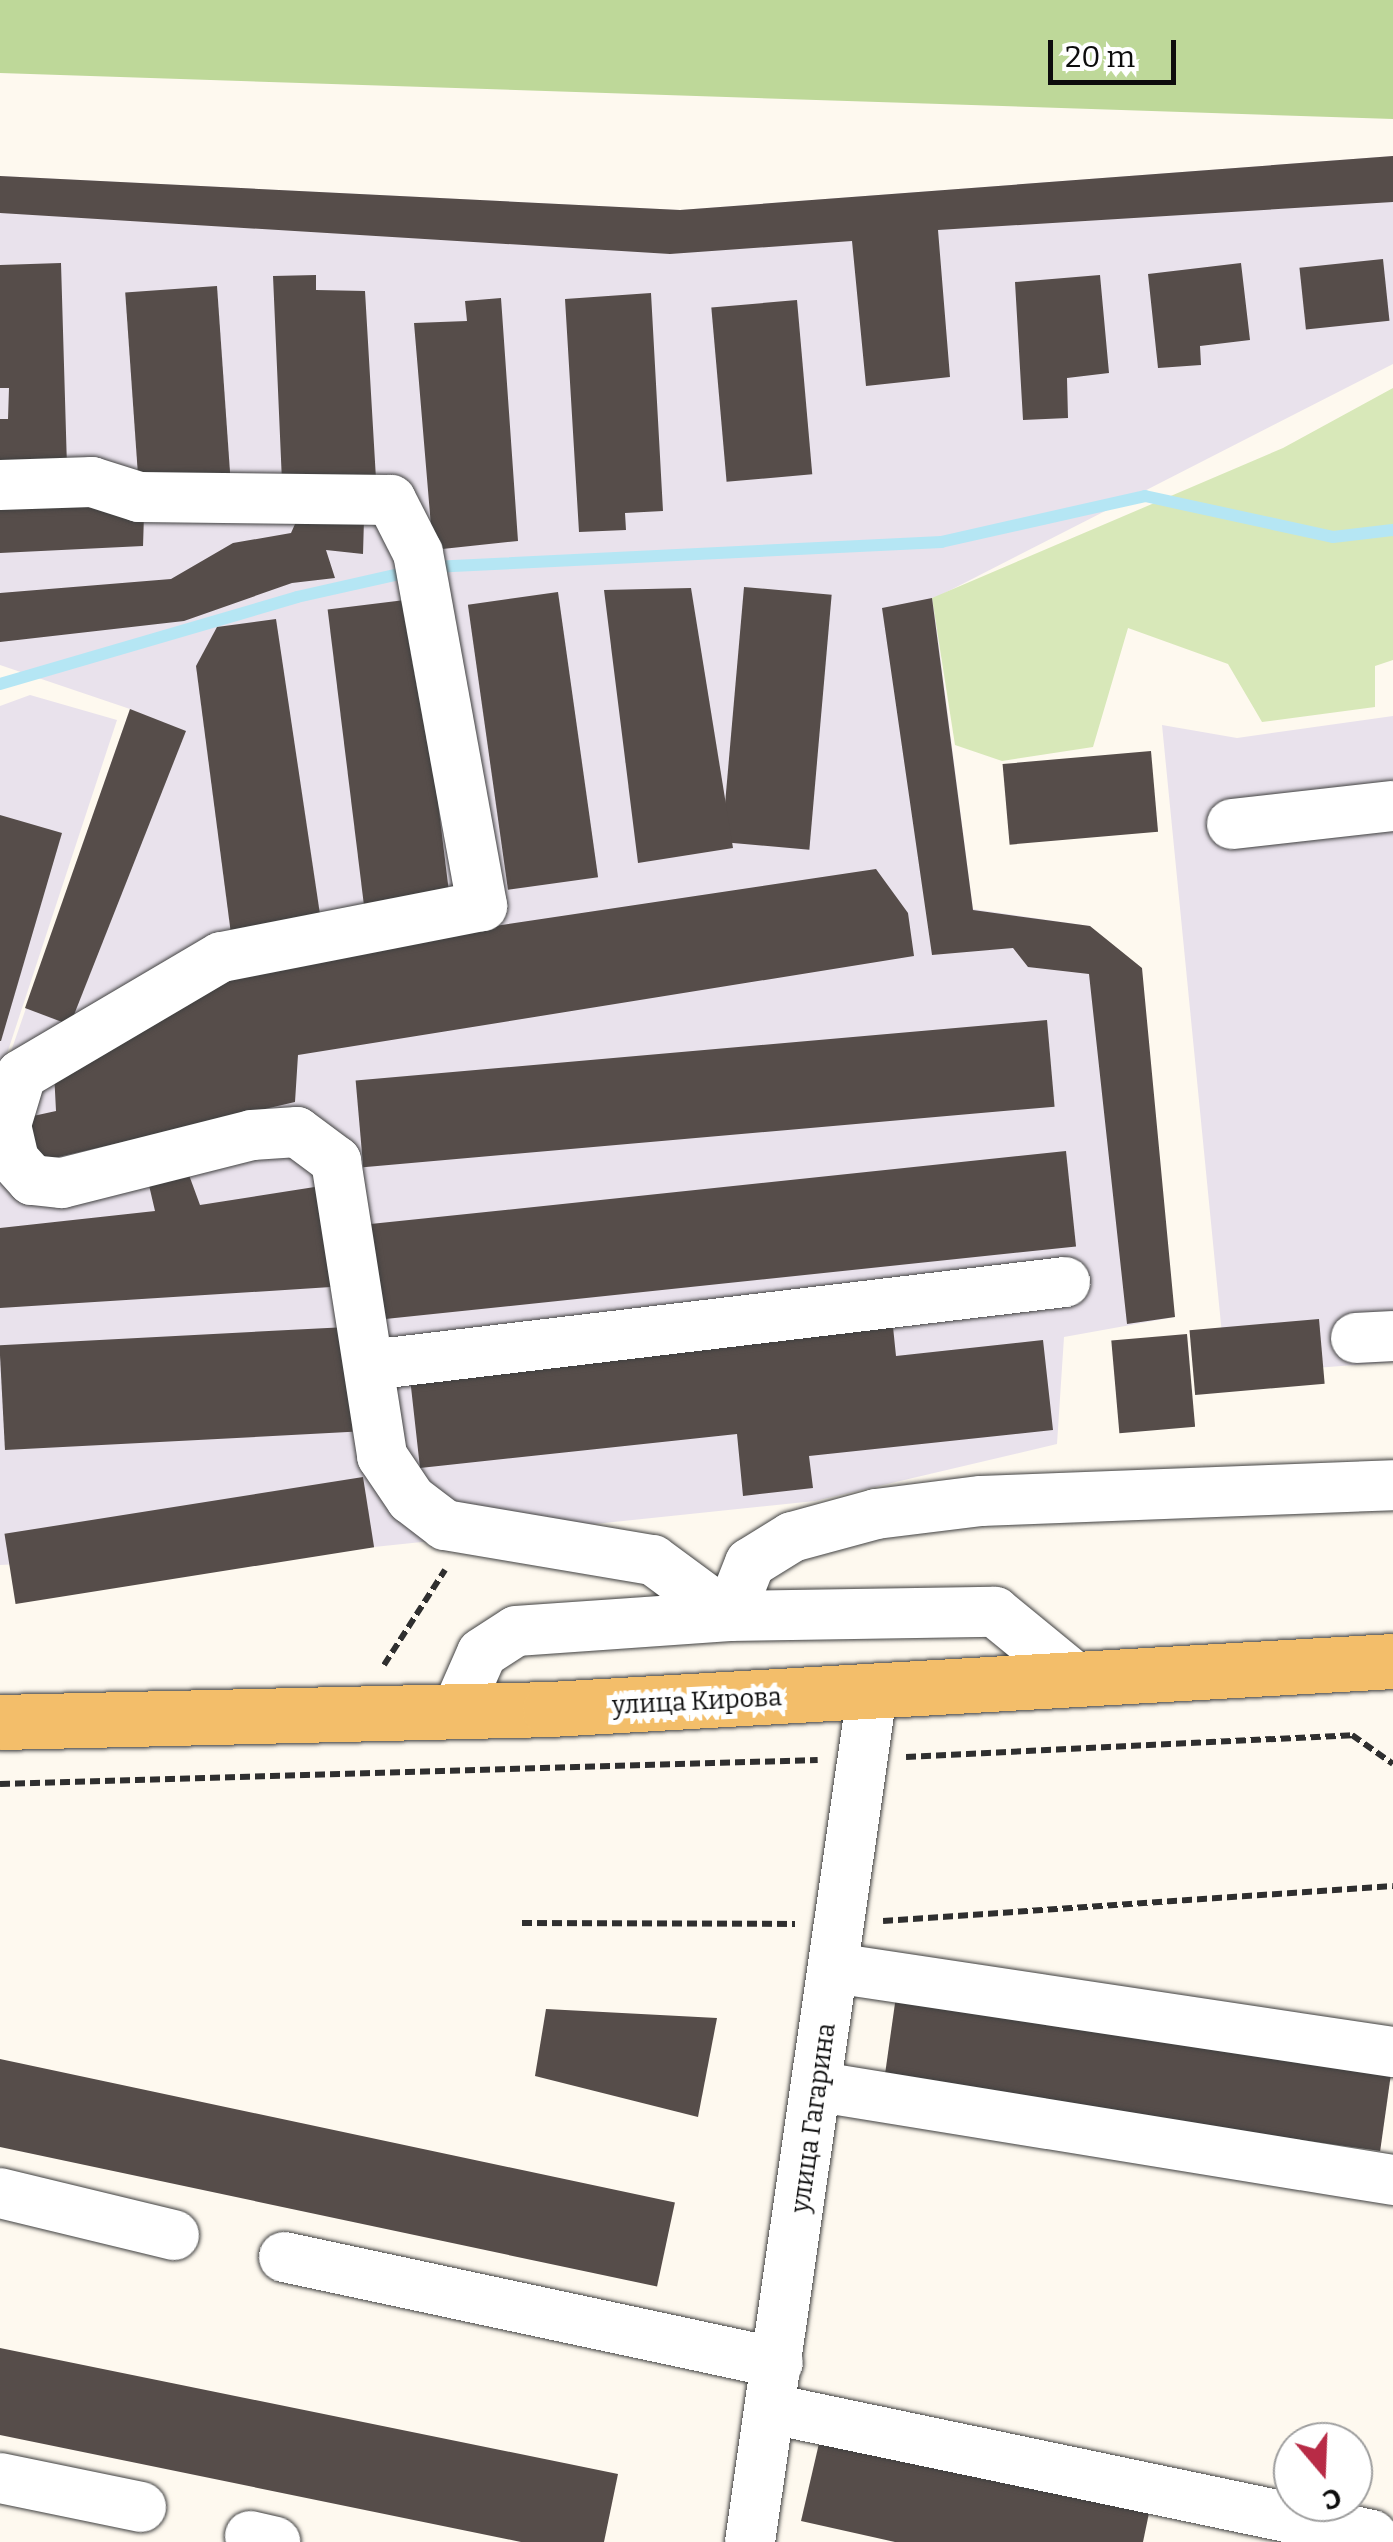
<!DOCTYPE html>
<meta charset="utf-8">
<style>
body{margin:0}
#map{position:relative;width:1393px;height:2542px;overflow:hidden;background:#fef9ef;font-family:Bitter,serif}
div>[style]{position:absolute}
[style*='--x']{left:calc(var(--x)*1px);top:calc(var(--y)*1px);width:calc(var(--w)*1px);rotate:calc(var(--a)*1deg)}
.industrial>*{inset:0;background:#e9e2ec}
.green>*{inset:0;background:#d8e8b9}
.forest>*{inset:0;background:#bed899}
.stream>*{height:12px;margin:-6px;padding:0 6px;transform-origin:6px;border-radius:6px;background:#b5e6f4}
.building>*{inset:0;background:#564d4a;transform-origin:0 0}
.path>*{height:6px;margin-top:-3px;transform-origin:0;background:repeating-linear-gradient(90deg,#2f2f2f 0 10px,transparent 0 15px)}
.roads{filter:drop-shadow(0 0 2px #404040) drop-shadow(0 0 2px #404040)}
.minor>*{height:50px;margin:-25px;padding:0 25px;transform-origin:25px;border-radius:25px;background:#fff}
.major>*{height:55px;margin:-27.5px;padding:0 27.5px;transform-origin:27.5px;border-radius:27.5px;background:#f3be6a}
span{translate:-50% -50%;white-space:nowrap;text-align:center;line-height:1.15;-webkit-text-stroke:10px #fff;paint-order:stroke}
.street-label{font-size:25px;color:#0d0d0d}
.north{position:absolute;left:1273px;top:2422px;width:100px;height:100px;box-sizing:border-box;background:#fff;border:2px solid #9e9e9e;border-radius:50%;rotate:161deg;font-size:28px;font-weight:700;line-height:40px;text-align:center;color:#0d0d0d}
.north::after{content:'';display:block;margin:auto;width:35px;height:45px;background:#b82b46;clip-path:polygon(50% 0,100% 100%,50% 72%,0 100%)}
.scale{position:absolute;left:1048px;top:40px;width:128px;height:45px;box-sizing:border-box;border:5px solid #0d0d0d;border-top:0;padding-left:12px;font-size:30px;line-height:35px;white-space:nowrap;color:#0d0d0d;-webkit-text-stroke:8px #fff;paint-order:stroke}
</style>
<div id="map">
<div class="industrial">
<i style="clip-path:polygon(1393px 156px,1393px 364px,933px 599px,973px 909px,1090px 926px,1175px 1317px,1064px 1337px,1057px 1444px,815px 1501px,374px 1547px,0 1565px,0 1083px,130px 709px,0 665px,0 176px,680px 210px)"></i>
<i style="clip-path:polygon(30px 695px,117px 720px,0 1075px,0 706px)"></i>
<i style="clip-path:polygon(1393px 716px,1393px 1362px,1226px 1375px,1162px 725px,1237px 738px)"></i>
</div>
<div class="green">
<i style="clip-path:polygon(1393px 388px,1393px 660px,1375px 666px,1375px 707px,1262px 722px,1228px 664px,1128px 628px,1093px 747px,1002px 761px,955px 745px,932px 598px,1283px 448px)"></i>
</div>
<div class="forest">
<i style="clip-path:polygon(0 0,1393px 0,1393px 119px,0 73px)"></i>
</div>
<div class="stream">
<i style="--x:432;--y:567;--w:510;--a:-2.81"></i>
<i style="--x:941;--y:542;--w:209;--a:-12.7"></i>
<i style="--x:1145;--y:496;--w:192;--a:12.3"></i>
<i style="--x:1333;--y:537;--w:60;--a:-6.7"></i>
<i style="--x:0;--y:684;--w:309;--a:-16.3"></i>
<i style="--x:297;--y:597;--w:118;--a:-12.7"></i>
</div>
<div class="building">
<i style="clip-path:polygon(1393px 156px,1393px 202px,938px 230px,950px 377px,866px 386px,852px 241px,670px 254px,0 213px,0 176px,680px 210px)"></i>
<i style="left:1383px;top:259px;width:62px;height:84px;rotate:84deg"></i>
<i style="clip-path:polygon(61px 263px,67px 467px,0 468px,0 419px,8px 419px,9px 388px,0 388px,0 265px)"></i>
<i style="clip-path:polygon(1241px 263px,1250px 340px,1200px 346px,1201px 365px,1158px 368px,1148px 274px)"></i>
<i style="clip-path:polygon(316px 275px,316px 290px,365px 291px,376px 479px,282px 482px,273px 276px)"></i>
<i style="clip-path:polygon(1100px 275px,1109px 373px,1067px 378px,1068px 418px,1023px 420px,1015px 282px)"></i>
<i style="left:217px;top:286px;width:195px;height:92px;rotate:86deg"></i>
<i style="clip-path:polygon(651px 293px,663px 511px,625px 513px,626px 530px,579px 532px,565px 299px)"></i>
<i style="clip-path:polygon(501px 298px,518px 541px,433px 550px,414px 323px,467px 321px,465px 301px)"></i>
<i style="left:797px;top:300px;width:175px;height:86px;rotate:85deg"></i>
<i style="clip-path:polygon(81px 495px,144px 515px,143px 546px,0 553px,0 503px)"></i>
<i style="clip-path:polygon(299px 515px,364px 519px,363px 554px,326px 550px,335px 578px,292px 583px,184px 621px,0 642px,0 593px,171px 579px,233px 543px,291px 533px)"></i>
<i style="left:744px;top:587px;width:88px;height:256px;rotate:5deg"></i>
<i style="clip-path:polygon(691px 588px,733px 848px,638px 863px,604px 590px)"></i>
<i style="left:558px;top:592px;width:288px;height:91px;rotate:82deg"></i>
<i style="clip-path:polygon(932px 598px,973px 910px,1090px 926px,1142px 968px,1175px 1317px,1127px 1324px,1089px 974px,1028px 967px,1013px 948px,932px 955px,882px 608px)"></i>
<i style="left:413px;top:599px;width:301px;height:86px;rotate:83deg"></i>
<i style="clip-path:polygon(276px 619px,321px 921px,231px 934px,196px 666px,217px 627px)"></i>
<i style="clip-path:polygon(130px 709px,186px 731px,70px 1025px,25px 1008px)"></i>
<i style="left:1151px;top:751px;width:81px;height:149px;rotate:85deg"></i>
<i style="clip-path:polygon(0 815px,62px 833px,1px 1041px,0 1041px)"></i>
<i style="clip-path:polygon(876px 869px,908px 913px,914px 956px,298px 1055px,295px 1102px,37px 1162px,24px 1118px,56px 1111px,54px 1072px,255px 962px)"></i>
<i style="left:1047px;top:1020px;width:87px;height:694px;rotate:85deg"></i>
<i style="left:1066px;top:1151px;width:96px;height:709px;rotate:84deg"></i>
<i style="clip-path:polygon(189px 1175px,200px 1205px,321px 1186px,331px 1287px,0 1308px,0 1228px,155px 1211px,148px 1181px)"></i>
<i style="clip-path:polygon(892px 1317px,896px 1356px,1043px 1340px,1053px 1430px,809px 1456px,813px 1488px,743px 1496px,737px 1434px,420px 1468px,409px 1369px)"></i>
<i style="left:1319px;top:1319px;width:65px;height:130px;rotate:85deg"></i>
<i style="left:347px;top:1327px;width:105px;height:348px;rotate:87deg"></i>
<i style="left:1187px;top:1334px;width:93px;height:76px;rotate:85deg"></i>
<i style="left:363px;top:1477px;width:71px;height:363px;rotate:81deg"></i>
<i style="left:896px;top:1996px;width:501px;height:86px;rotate:8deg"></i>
<i style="clip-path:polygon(546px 2009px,717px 2018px,698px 2117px,535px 2076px)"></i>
<i style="left:0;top:2059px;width:690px;height:86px;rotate:12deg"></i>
<i style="clip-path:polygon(0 2348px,618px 2474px,604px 2542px,521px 2542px,0 2435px)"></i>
<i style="clip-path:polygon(820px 2439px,1149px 2513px,1143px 2542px,895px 2542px,801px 2521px)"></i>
</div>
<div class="path">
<i style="--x:384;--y:1665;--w:113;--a:-57.3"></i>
<i style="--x:906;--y:1757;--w:447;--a:-2.8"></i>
<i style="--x:1352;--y:1735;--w:50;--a:35.3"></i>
<i style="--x:0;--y:1784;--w:818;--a:-1.68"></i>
<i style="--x:883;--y:1921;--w:511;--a:-3.93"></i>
<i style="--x:522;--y:1923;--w:273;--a:0.2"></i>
</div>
<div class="roads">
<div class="minor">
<i style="--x:0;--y:485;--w:92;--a:-1.9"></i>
<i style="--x:92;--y:482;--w:49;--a:17.7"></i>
<i style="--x:139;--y:497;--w:252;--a:0.7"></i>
<i style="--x:391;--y:500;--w:59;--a:63"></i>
<i style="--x:418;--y:553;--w:359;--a:79.7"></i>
<i style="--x:482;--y:906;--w:266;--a:168.9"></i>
<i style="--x:221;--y:957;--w:232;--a:149.5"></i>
<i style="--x:21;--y:1075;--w:52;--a:106.7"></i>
<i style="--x:6;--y:1125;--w:36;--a:77"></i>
<i style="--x:14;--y:1160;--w:27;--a:48"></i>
<i style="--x:32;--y:1180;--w:30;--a:6"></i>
<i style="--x:62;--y:1183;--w:196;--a:-14.2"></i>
<i style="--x:252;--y:1135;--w:45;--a:-3.8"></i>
<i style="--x:297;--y:1132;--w:49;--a:36.6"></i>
<i style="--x:336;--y:1161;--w:299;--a:81.1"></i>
<i style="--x:382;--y:1456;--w:52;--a:56"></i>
<i style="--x:411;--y:1499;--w:43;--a:37.4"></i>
<i style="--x:445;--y:1525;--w:211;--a:9.6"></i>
<i style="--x:653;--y:1560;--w:94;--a:36.4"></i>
<i style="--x:729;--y:1616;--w:57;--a:-68.4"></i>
<i style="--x:750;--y:1563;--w:49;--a:-31.8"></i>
<i style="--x:792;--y:1537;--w:87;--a:-15.3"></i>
<i style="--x:876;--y:1514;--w:106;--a:-7.1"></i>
<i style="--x:981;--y:1501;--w:412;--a:-2.2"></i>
<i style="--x:1232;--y:824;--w:162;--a:-6.4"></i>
<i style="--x:1356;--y:1338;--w:37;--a:-3"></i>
<i style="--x:370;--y:1365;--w:700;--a:-6.81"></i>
<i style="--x:456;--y:1712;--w:64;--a:-66.2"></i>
<i style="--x:482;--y:1653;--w:40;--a:-32.9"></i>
<i style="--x:516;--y:1631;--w:214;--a:-4"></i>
<i style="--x:729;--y:1616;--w:266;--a:-0.9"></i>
<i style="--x:995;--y:1612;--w:106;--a:39.3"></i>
<i style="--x:834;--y:1968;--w:565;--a:8.55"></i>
<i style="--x:820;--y:2087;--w:580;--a:9.22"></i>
<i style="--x:0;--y:2193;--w:179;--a:13.6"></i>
<i style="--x:284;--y:2257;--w:505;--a:12.11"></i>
<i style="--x:772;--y:2409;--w:613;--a:11.86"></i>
<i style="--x:0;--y:2478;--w:144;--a:11.6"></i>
<i style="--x:250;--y:2536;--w:26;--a:13"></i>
<i style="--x:750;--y:2542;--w:858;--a:-81.82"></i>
</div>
<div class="major">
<i style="--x:0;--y:1722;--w:550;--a:-1.35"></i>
<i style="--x:550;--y:1709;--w:844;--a:-3.26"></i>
</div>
</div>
<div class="street-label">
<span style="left:697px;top:1702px;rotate:-3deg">улица Кирова</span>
<span style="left:814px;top:2118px;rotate:-82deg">улица Гагарина</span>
</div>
<div class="north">С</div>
<div class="scale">20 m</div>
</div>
